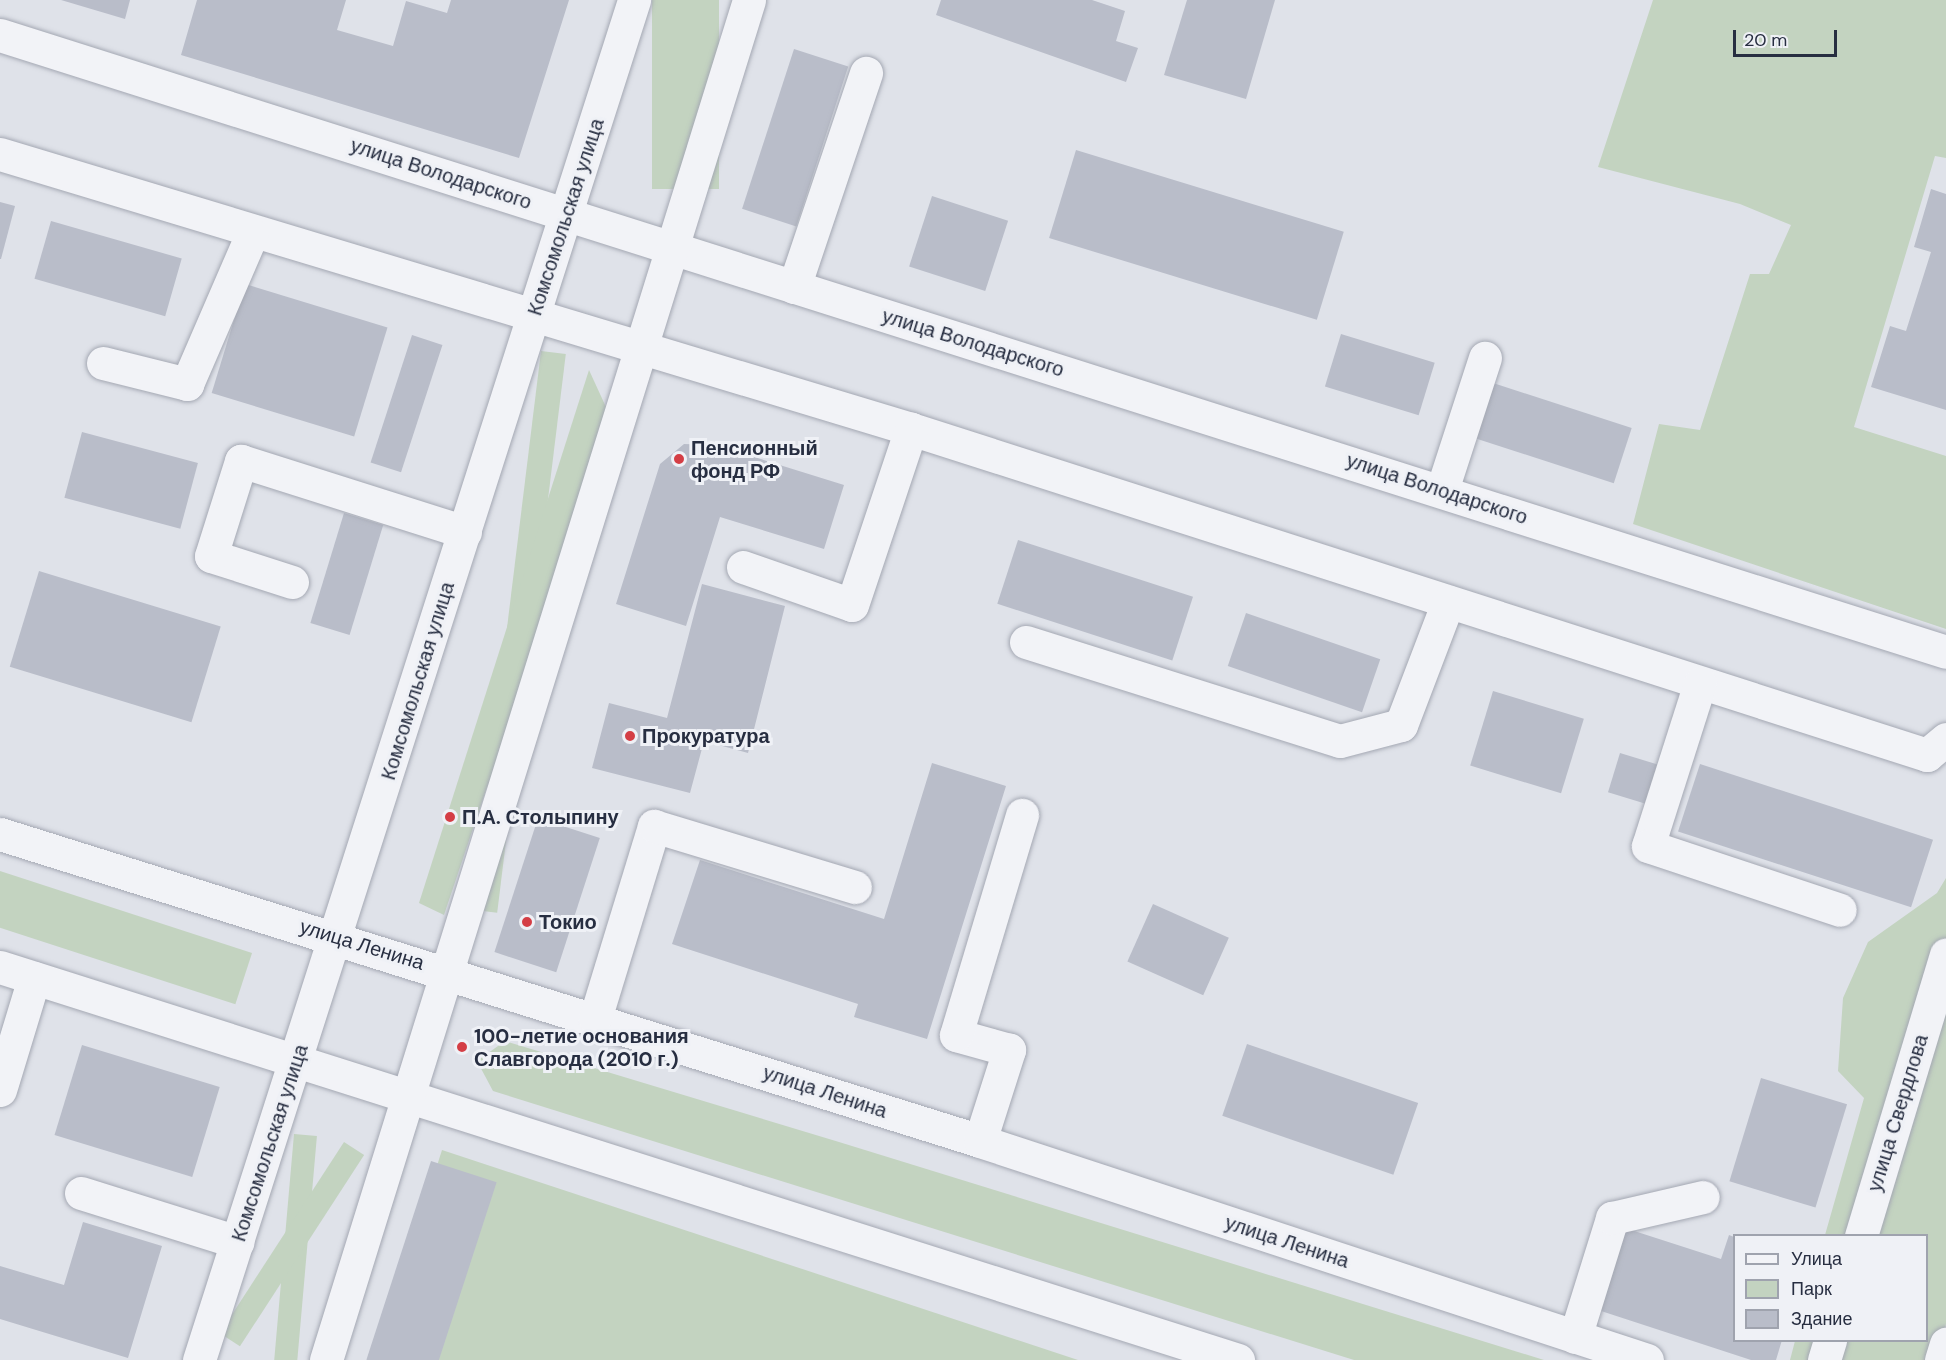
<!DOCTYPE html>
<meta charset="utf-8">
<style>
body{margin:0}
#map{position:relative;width:1946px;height:1360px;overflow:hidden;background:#dfe2e9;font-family:"DM Sans",sans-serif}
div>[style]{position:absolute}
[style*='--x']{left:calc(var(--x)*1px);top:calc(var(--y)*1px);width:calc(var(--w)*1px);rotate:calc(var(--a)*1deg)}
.green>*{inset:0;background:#c3d3c0;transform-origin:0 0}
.building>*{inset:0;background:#b9bdc9;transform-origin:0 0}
.roads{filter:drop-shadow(0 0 2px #a4a8b3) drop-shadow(0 0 2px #a4a8b3)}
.minor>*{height:33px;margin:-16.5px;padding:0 16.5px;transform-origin:16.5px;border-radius:16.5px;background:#f2f3f7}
.dots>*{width:16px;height:16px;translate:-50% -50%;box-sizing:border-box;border:3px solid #eff1f6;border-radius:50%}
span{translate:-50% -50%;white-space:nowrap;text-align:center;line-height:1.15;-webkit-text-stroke:6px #eff1f6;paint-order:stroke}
.street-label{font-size:20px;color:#272e41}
.poi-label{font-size:20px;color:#272e41;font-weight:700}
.left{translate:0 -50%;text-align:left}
.legend{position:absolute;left:1733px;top:1234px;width:195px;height:108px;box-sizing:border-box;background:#eff1f6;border:2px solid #9fa3ae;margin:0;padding:8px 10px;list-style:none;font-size:18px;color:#272e41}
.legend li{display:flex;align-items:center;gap:12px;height:30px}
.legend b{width:30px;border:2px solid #9fa3ae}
.scale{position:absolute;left:1733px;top:30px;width:104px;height:27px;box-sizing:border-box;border:3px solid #272e41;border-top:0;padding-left:8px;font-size:18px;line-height:21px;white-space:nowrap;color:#272e41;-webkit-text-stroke:4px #eff1f6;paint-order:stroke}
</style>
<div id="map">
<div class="green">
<i style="left:652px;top:0;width:67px;height:189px"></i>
<i style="clip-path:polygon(1653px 0,1946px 0,1946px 158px,1935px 156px,1854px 427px,1946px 456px,1946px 629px,1633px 524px,1659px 424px,1700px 430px,1750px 274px,1769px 274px,1791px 225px,1740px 204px,1598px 167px)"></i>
<i style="left:541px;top:351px;width:25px;height:563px;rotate:7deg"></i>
<i style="clip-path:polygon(589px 370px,611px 418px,444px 915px,419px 903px)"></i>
<i style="left:0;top:871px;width:265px;height:54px;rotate:18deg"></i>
<i style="clip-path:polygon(1946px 878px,1946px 1324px,1936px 1360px,1790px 1360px,1795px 1341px,1926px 1340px,1926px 1236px,1825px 1235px,1864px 1098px,1838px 1071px,1843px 998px,1868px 942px,1937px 893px)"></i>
<i style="clip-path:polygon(505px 1041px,839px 1142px,1544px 1360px,1354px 1360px,493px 1091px,477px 1061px)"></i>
<i style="left:294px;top:1134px;width:23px;height:238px;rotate:5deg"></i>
<i style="left:344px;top:1142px;width:24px;height:228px;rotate:33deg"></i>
<i style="clip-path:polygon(442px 1150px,1078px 1360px,375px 1360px)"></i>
</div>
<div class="building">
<i style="clip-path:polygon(61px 0,130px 0,125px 19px)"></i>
<i style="clip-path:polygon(197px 0,346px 0,337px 30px,393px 46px,406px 1px,447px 13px,451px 0,569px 0,519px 158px,181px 55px)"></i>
<i style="clip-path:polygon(941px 0,1092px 0,1125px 11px,1116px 41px,1138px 48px,1126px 82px,936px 15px)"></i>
<i style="clip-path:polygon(1187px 0,1275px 0,1246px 99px,1164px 75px)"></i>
<i style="left:794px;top:49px;width:57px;height:168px;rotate:18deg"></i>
<i style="left:1076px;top:150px;width:280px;height:92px;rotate:17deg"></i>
<i style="clip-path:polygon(1931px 189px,1946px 194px,1946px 410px,1871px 387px,1890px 326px,1906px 331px,1931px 252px,1914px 247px)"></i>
<i style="left:932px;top:196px;width:80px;height:74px;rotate:18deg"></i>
<i style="clip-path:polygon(0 202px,15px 206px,1px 259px,0 259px)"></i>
<i style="left:51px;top:221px;width:136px;height:60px;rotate:16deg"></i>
<i style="left:245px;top:284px;width:149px;height:114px;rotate:17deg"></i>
<i style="left:1341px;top:334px;width:98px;height:55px;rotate:17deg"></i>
<i style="left:412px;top:335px;width:32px;height:134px;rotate:18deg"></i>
<i style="left:1490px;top:382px;width:149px;height:58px;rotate:18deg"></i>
<i style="left:82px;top:432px;width:120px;height:68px;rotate:15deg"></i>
<i style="clip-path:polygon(684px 444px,716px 445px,844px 485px,824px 549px,720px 517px,686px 626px,616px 604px,660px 464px)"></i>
<i style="left:344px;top:513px;width:41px;height:115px;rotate:17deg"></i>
<i style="left:1018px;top:540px;width:184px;height:67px;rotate:18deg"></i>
<i style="left:39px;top:571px;width:190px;height:100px;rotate:17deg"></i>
<i style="clip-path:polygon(702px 584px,785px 606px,748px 753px,704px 741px,690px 793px,592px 768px,609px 703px,667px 718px)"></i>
<i style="left:1246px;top:613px;width:142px;height:56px;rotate:19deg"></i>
<i style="left:1493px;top:691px;width:95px;height:78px;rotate:17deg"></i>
<i style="left:1620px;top:753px;width:41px;height:41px;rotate:17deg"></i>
<i style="clip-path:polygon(932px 763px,1006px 786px,927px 1039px,854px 1017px,858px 1004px,672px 944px,700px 860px,884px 919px)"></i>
<i style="left:1700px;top:764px;width:245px;height:71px;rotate:18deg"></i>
<i style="left:538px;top:818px;width:65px;height:141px;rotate:18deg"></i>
<i style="left:1153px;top:904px;width:83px;height:63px;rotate:24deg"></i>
<i style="left:1247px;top:1044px;width:181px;height:76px;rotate:19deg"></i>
<i style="left:82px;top:1045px;width:144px;height:94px;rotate:17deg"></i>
<i style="left:1761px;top:1078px;width:90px;height:108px;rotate:17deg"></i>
<i style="left:431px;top:1161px;width:69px;height:209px;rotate:18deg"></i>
<i style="clip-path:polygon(83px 1222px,162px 1246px,128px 1358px,0 1319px,0 1266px,64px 1285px)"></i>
<i style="clip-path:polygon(1625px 1228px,1721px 1259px,1729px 1235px,1734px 1237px,1734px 1340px,1782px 1340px,1776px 1360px,1751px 1360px,1598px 1310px)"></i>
</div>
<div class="roads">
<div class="minor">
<i style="--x:0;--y:35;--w:2041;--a:17.59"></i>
<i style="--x:0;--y:154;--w:952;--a:16.8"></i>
<i style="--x:911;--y:429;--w:1067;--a:17.79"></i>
<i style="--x:1927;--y:755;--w:25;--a:-40"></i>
<i style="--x:794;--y:287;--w:226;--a:-71.4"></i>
<i style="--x:103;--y:363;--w:87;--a:14"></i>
<i style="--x:187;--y:384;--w:163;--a:-66.6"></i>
<i style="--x:1442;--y:490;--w:139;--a:-72"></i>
<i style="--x:743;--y:567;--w:115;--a:19.2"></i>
<i style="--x:852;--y:605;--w:186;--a:-71.5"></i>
<i style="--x:292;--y:582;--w:85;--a:-162.2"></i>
<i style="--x:211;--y:556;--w:100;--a:-72.5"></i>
<i style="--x:241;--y:461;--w:235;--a:17.6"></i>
<i style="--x:1026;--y:642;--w:329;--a:17.5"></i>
<i style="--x:1340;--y:741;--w:63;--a:-14.7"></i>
<i style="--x:1401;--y:725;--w:132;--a:-69.1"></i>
<i style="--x:1700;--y:683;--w:171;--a:107.7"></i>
<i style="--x:1648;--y:846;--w:202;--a:18.4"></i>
<i style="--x:0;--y:834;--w:1027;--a:17.39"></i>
<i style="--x:980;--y:1141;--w:702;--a:18.18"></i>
<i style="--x:0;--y:967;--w:1299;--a:17.61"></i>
<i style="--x:595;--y:1019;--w:202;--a:-73"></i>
<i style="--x:654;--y:826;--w:210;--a:16.9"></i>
<i style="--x:0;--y:1090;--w:117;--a:-73.1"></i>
<i style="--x:980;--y:1141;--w:96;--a:-72.3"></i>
<i style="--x:1009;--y:1050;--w:55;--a:-164.2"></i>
<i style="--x:956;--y:1035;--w:230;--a:-73.3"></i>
<i style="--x:81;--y:1193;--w:164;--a:17.4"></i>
<i style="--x:1861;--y:1236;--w:294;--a:-73.2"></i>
<i style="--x:1575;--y:1337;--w:125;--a:-72.7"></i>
<i style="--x:1612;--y:1218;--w:93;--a:-13"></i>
<i style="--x:199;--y:1360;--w:1428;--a:-72.26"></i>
<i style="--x:326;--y:1360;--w:1424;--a:-72.72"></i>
<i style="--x:1824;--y:1360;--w:21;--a:-73"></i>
<i style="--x:1941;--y:1360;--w:17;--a:-73"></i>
</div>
</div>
<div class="dots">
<i style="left:679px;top:459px;background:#d43e45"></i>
<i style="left:630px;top:736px;background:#d43e45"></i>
<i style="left:450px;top:817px;background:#d43e45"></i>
<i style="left:527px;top:922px;background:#d43e45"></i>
<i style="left:462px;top:1047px;background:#d43e45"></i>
</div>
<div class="street-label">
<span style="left:441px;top:174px;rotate:18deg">улица Володарского</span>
<span style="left:566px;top:217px;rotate:-72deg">Комсомольская улица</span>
<span style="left:973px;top:343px;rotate:17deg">улица Володарского</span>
<span style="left:1437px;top:489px;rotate:18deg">улица Володарского</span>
<span style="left:418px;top:681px;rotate:-73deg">Комсомольская улица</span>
<span style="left:362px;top:945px;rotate:17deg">улица Ленина</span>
<span style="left:825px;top:1092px;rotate:18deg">улица Ленина</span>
<span style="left:1898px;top:1113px;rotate:-73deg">улица Свердлова</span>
<span style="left:270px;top:1143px;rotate:-72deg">Комсомольская улица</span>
<span style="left:1287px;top:1242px;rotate:18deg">улица Ленина</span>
</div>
<div class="poi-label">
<span class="left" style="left:691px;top:460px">Пенсионный<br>фонд РФ</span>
<span class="left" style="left:642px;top:736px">Прокуратура</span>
<span class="left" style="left:462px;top:817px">П.А. Столыпину</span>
<span class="left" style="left:539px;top:922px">Токио</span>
<span class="left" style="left:474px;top:1048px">100-летие основания<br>Славгорода (2010 г.)</span>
</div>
<ul class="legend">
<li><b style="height:8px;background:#f2f3f7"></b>Улица</li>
<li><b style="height:16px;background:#c3d3c0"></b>Парк</li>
<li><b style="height:16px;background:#b9bdc9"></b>Здание</li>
</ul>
<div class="scale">20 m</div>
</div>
